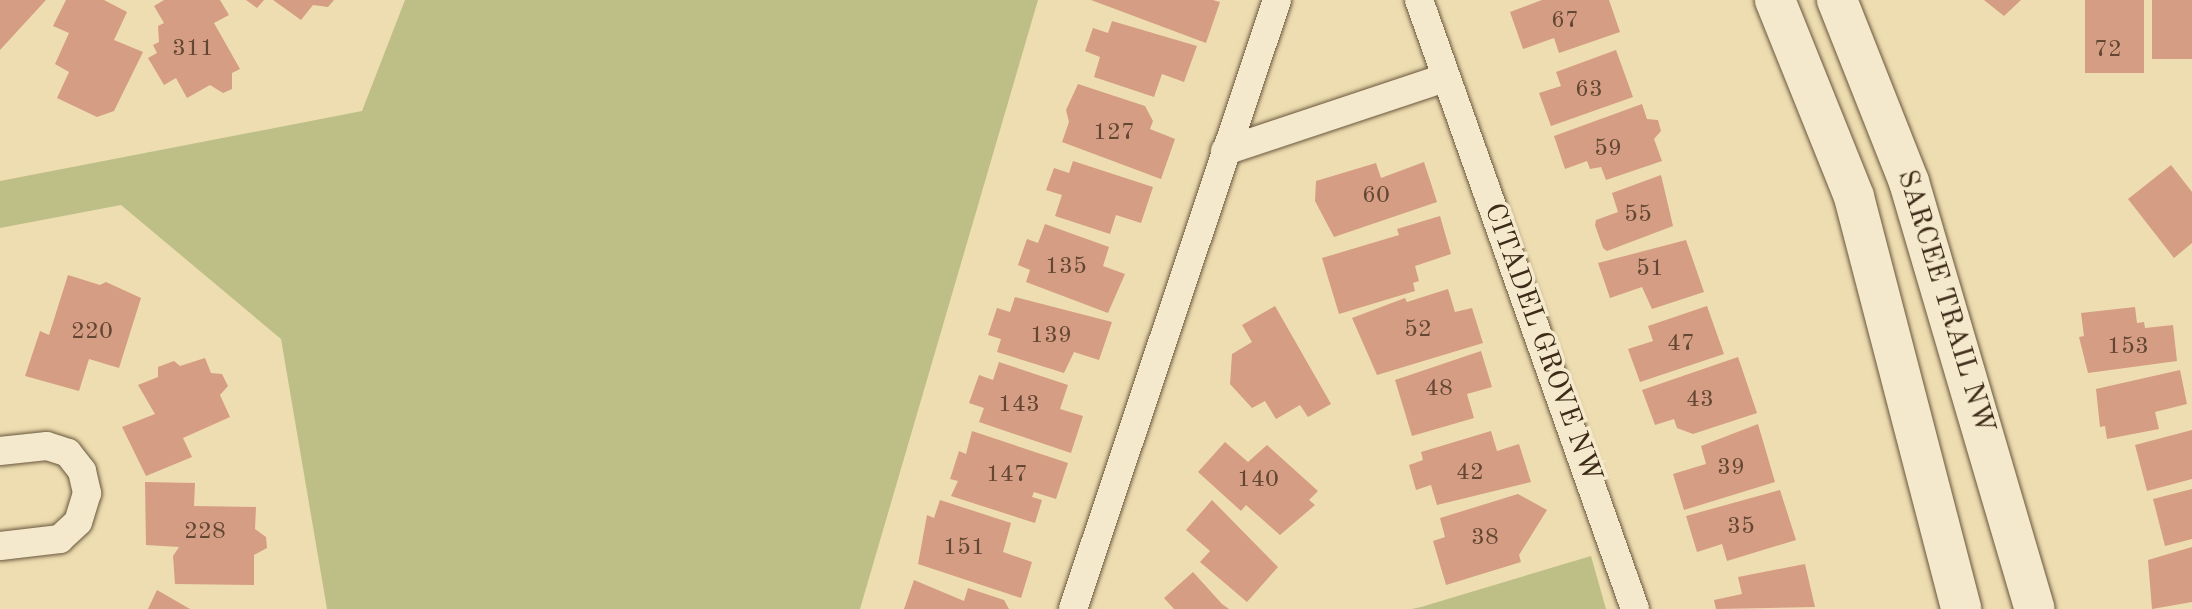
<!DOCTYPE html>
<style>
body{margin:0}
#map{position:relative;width:2192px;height:609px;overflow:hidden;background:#eeddb0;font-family:"Old Standard TT",serif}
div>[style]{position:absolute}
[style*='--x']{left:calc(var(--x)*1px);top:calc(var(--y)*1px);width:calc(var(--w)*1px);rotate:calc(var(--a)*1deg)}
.green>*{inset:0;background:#bebf87}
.building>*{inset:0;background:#d59d83;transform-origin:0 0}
.roads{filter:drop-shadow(0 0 2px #69573e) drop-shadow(0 0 2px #69573e)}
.street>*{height:28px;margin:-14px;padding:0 14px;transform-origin:14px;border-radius:14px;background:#f4e9cc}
.secondary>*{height:40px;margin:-20px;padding:0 20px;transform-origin:20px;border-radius:20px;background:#f4e9cc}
span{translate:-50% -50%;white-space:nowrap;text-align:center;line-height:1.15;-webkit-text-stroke:7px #f4e9cc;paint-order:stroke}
.number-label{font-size:24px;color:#634733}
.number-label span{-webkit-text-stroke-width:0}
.street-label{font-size:28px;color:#3d2a18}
</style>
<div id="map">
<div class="green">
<i style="clip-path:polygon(405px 0,1038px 0,860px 609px,327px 609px,281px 339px,121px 205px,0 228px,0 181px,362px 111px)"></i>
<i style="clip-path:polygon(1591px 556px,1606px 609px,1412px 609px,1421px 607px)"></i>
</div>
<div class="building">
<i style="clip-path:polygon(0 0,46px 0,0 50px)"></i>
<i style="clip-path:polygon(66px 0,104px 0,127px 12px,114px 40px,143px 52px,114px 111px,97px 117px,57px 98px,69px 72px,55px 64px,69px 33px,53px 26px)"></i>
<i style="clip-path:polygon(164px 0,220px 0,229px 15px,214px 23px,240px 69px,232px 73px,232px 89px,223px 93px,210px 85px,187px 98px,176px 78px,164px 85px,148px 58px,157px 53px,153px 45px,159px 42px,158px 26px,164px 23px,154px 6px)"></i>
<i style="clip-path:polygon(246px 0,264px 0,257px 8px)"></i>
<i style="clip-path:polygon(273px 0,334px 0,328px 7px,313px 5px,301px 20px)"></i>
<i style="clip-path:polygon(1091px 0,1213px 0,1220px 2px,1206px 43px)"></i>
<i style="clip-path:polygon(1542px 0,1609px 0,1620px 32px,1559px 53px,1554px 38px,1523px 49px,1510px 12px)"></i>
<i style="clip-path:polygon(1984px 0,2021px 0,2004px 16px)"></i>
<i style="left:2085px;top:0;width:59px;height:73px"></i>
<i style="left:2152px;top:0;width:40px;height:59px"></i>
<i style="clip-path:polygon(1112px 21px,1197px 46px,1184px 82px,1162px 74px,1154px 97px,1094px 77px,1100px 57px,1085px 51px,1093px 28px,1108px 33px)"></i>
<i style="clip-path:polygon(1616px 50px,1633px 97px,1551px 126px,1539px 93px,1561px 86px,1556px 72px)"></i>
<i style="clip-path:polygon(1078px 84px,1145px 106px,1153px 121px,1150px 129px,1175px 139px,1161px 179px,1062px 142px,1069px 122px,1066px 110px)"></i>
<i style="clip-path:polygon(1642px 104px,1647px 119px,1658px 120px,1661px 131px,1654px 139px,1662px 161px,1606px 180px,1601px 167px,1590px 169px,1587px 161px,1565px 169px,1554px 136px)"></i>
<i style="clip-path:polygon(1073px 161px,1153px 187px,1141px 223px,1116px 215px,1110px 234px,1055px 216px,1062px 195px,1046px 190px,1054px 168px,1069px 173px)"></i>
<i style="clip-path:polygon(1424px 162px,1437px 202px,1334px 237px,1315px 201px,1316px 181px,1376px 163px,1381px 178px)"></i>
<i style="clip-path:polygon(2171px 165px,2192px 192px,2192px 243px,2174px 258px,2128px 199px)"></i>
<i style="clip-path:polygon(1661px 175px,1673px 226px,1607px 251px,1603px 248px,1595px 225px,1596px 220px,1618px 212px,1612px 193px)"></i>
<i style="clip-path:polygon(1440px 216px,1451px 254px,1415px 266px,1419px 281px,1413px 283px,1415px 291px,1339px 314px,1322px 258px,1399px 235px,1397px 229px)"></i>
<i style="clip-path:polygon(1045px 224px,1109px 247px,1103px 266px,1125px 274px,1108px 313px,1026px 282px,1030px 270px,1018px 265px,1027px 239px,1038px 243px)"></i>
<i style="clip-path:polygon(1686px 240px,1704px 292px,1652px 309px,1642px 287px,1610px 298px,1598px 263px)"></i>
<i style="clip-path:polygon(68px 275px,100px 285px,106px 282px,141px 298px,119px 368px,89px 359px,79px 391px,25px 376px,40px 331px,49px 335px)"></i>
<i style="clip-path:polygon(1448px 289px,1455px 312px,1472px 308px,1483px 343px,1377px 375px,1352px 318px,1405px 298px,1407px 302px)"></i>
<i style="clip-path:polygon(1015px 297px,1112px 322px,1099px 360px,1074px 352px,1064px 373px,997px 352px,1001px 339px,988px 335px,997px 308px,1010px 312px)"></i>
<i style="clip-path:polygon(1275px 306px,1331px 404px,1308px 417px,1300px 405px,1276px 419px,1265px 401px,1252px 408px,1230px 384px,1232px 354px,1252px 342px,1242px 325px)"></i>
<i style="clip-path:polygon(1707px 306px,1724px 354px,1640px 382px,1628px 349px,1653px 341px,1648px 326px)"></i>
<i style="clip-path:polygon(2135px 307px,2137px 323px,2144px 322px,2145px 328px,2173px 325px,2177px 361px,2088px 373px,2079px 337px,2084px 336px,2081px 313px)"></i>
<i style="clip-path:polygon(1481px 351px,1492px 387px,1467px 394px,1474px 418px,1412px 436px,1395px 380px)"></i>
<i style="clip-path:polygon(1738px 357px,1757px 413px,1693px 434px,1677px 428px,1674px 419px,1655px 425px,1642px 390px)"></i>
<i style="clip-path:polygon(205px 358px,211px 373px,222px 374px,228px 386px,220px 395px,230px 417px,183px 438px,192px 457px,146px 476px,122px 427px,155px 414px,138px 385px,158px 377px,158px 367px,174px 361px,180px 366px)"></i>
<i style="clip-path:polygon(999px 362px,1068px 385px,1060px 409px,1083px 416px,1071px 453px,979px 422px,984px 408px,969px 403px,979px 375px,993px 380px)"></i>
<i style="clip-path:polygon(2180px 370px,2187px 404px,2155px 412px,2159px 429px,2107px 439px,2105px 426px,2100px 427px,2096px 389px)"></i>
<i style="clip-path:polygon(1758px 424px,1775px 482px,1684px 510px,1673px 474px,1706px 464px,1701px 446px)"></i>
<i style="clip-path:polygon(2192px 430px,2192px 479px,2147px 491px,2135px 445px)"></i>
<i style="clip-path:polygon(972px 431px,1068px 463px,1056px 499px,1034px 492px,1032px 497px,1042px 500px,1035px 523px,951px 496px,958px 481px,950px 479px,952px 473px,959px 451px,966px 454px)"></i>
<i style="clip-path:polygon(1491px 431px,1497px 451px,1519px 444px,1531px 482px,1437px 505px,1431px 485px,1416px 490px,1409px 465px,1423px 460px,1421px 452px)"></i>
<i style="clip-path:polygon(1225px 442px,1248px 462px,1267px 445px,1318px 491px,1309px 500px,1315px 505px,1280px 535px,1246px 505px,1241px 511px,1198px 472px)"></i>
<i style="clip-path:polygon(145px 482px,195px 483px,194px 506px,256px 507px,255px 529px,266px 537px,267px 548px,254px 555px,254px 585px,175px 584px,173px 556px,179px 547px,146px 545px)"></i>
<i style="clip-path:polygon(2192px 489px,2192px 539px,2165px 546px,2153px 499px)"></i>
<i style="clip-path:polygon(1780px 490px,1796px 540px,1727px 561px,1722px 544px,1697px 552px,1686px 516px)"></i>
<i style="clip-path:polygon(1518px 494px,1547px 510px,1519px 555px,1521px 562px,1446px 585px,1433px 541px,1445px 537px,1440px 518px)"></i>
<i style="clip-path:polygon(940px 500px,1011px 523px,1003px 552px,1032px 562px,1021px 598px,918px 564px,927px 515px,934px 518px)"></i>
<i style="clip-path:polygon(1212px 500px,1278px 567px,1247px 602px,1200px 562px,1210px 551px,1186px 530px)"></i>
<i style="clip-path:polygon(2192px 547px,2192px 602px,2152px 609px,2148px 560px)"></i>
<i style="clip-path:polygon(1805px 564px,1815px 607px,1716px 609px,1714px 600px,1742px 594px,1738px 577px)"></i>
<i style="clip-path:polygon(1193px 572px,1222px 604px,1229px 609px,1174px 609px,1164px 598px)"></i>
<i style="clip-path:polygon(914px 580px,964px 601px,968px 588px,1004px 600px,1009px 609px,904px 609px)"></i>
<i style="clip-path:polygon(157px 590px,190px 609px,148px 609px)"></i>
</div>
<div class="roads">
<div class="street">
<i style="--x:1419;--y:0;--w:646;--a:70.47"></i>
<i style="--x:1225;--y:151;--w:232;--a:-18.4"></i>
<i style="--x:0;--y:451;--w:47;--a:-6.1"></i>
<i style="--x:47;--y:446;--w:22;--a:18"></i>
<i style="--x:68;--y:453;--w:23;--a:52"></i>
<i style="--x:82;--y:471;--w:23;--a:77"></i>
<i style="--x:87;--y:493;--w:30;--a:107"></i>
<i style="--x:78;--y:522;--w:25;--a:137"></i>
<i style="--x:60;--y:539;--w:60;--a:173.3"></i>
<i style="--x:1073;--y:609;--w:642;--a:-71.48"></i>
</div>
<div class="secondary">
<i style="--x:1775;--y:0;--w:212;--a:68.1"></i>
<i style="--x:1854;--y:197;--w:426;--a:75.4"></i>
<i style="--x:1837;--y:0;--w:196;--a:68.4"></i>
<i style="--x:1909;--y:182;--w:445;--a:73.6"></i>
</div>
</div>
<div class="number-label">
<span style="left:1565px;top:22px">67</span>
<span style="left:193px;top:50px">311</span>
<span style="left:2108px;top:51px">72</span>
<span style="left:1589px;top:91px">63</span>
<span style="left:1114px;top:134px">127</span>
<span style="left:1608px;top:150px">59</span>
<span style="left:1376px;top:197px">60</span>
<span style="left:1638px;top:216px">55</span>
<span style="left:1066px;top:268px">135</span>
<span style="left:1650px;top:270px">51</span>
<span style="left:1418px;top:331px">52</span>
<span style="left:92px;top:333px">220</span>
<span style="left:1051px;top:337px">139</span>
<span style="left:1681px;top:345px">47</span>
<span style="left:2128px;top:348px">153</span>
<span style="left:1439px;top:390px">48</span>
<span style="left:1700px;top:401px">43</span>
<span style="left:1019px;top:406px">143</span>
<span style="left:1731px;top:469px">39</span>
<span style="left:1470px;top:474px">42</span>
<span style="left:1007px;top:476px">147</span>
<span style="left:1258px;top:481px">140</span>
<span style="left:1741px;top:528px">35</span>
<span style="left:205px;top:533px">228</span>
<span style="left:1485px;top:539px">38</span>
<span style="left:964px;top:549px">151</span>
</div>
<div class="street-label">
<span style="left:1945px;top:302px;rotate:73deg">SARCEE TRAIL NW</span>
<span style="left:1542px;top:343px;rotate:70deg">CITADEL GROVE NW</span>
</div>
</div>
